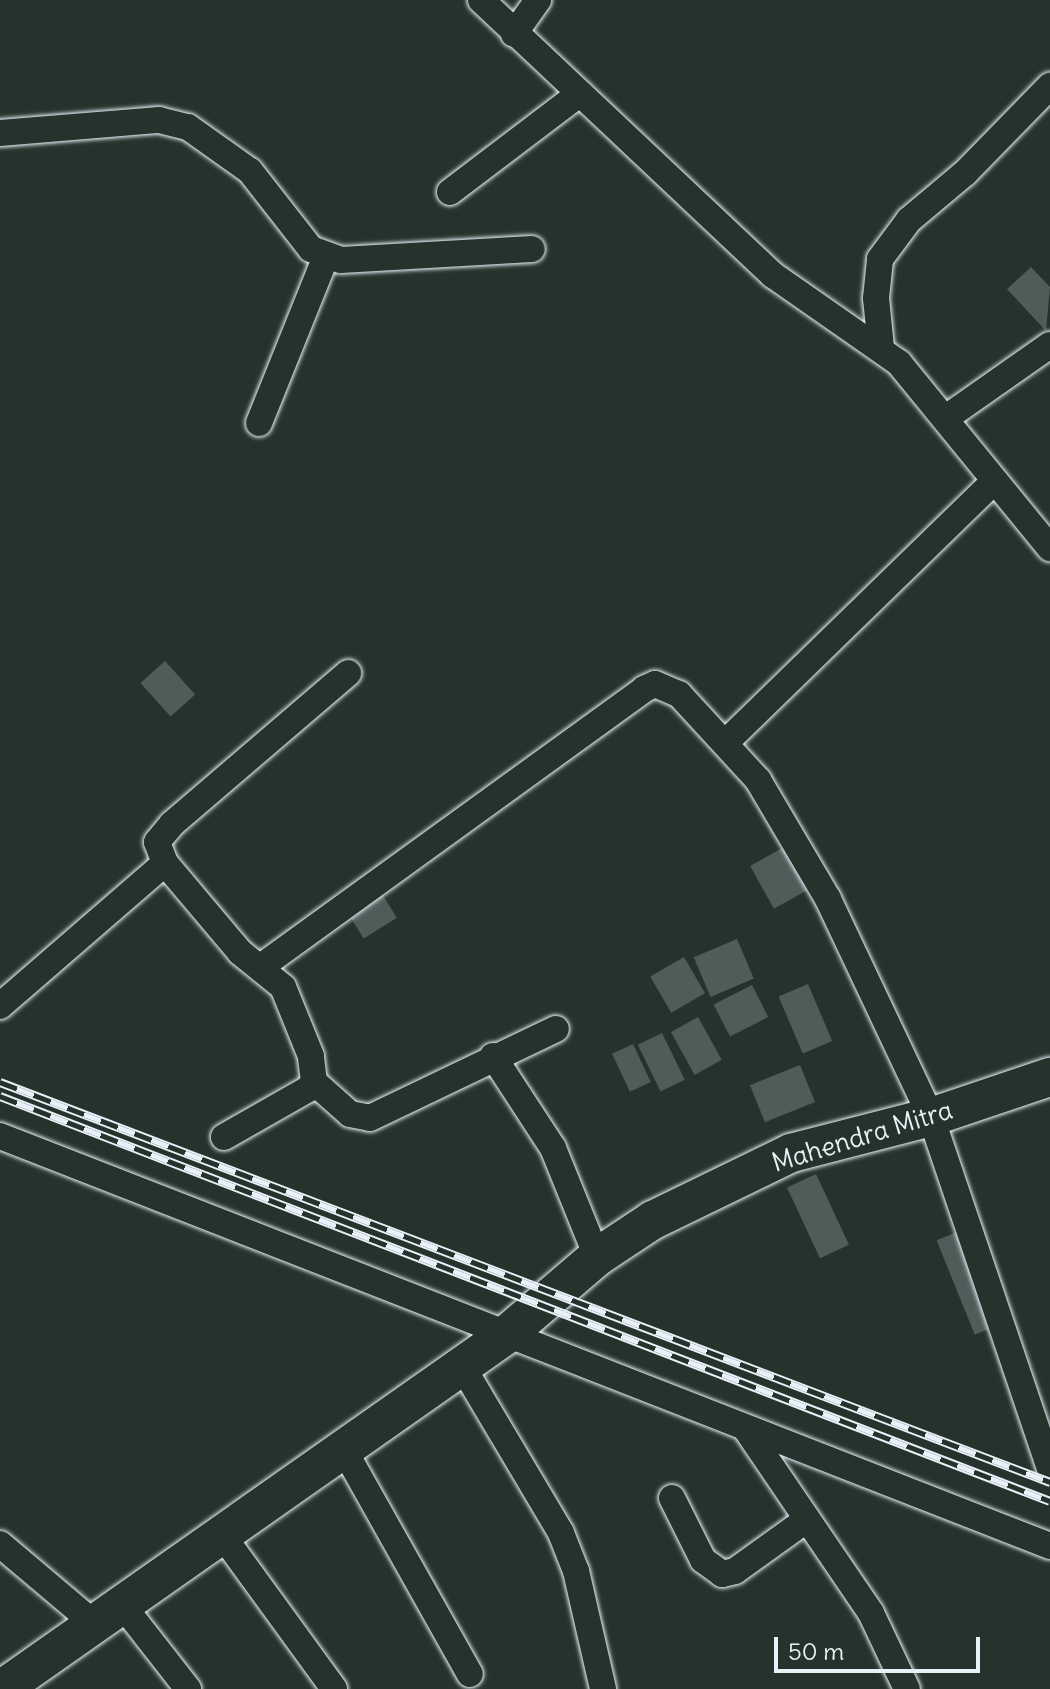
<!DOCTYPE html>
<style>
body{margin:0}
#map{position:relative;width:1050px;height:1689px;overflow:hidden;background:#26332d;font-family:Delius,sans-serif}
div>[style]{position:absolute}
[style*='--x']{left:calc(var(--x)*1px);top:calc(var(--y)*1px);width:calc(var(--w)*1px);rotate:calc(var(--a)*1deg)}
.building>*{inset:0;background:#505c59;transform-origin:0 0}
.roads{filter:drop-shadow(0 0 2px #e8f1f8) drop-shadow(0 0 2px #e8f1f8)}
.minor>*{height:26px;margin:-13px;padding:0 13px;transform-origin:13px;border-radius:13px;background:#26332d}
.secondary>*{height:38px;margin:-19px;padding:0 19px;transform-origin:19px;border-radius:19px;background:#26332d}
.rail>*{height:9px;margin-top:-4.5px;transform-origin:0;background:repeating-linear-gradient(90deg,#26332d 0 18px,#e8f1f8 0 36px);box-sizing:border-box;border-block:2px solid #e8f1f8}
span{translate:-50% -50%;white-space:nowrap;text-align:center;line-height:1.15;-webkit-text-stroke:7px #26332d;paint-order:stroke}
.street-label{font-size:26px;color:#e8f1f8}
.scale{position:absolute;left:774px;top:1637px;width:206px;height:36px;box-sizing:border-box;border:4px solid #e8f1f8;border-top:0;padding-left:10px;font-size:24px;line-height:28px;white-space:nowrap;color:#e8f1f8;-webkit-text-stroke:6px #26332d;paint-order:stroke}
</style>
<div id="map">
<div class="building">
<i style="clip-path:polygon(1031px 267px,1050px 287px,1046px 331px,1007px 289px)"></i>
<i style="left:165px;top:661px;width:45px;height:33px;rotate:48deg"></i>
<i style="left:786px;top:846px;width:49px;height:41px;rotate:61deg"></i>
<i style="left:382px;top:894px;width:28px;height:39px;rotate:58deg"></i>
<i style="left:737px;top:939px;width:43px;height:47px;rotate:67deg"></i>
<i style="left:684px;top:957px;width:42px;height:39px;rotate:60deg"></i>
<i style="left:808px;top:984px;width:62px;height:32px;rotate:67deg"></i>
<i style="left:752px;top:985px;width:36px;height:43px;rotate:63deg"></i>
<i style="left:698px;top:1017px;width:49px;height:31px;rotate:61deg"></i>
<i style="left:662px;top:1033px;width:52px;height:27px;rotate:64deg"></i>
<i style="left:633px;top:1044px;width:42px;height:23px;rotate:65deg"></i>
<i style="left:800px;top:1065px;width:40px;height:54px;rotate:68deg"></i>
<i style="left:816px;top:1174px;width:78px;height:32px;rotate:65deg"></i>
<i style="left:957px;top:1232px;width:102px;height:22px;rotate:68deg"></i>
</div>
<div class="roads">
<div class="minor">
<i style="--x:481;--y:0;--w:401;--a:43.3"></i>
<i style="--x:773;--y:275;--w:154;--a:34.9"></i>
<i style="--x:899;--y:363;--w:239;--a:50.8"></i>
<i style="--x:514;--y:34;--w:42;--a:-54.8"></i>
<i style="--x:0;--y:133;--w:160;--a:-4.7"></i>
<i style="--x:159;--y:120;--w:30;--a:14"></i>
<i style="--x:188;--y:127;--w:76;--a:35.4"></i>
<i style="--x:250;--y:171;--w:99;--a:52"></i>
<i style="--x:311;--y:249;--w:32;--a:20"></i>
<i style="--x:341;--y:260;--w:191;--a:-3.3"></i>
<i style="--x:450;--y:192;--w:161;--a:-37.2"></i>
<i style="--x:881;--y:348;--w:50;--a:-95.7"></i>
<i style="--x:876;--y:298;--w:39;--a:-84"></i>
<i style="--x:880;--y:259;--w:49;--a:-53.4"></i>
<i style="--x:909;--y:220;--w:73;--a:-40"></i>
<i style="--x:965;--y:173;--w:122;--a:-45.7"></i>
<i style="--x:946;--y:418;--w:127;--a:-35.1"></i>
<i style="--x:259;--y:423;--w:180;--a:-68.1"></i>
<i style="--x:725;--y:743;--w:376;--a:-44.2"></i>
<i style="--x:262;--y:966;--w:472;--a:-35.9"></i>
<i style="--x:644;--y:689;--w:12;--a:-24"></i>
<i style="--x:655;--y:684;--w:26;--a:23"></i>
<i style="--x:679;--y:694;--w:117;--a:47.4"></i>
<i style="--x:758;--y:780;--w:138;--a:59.5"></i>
<i style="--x:828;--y:899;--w:241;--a:64.7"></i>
<i style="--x:931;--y:1117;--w:371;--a:71.3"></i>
<i style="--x:0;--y:1006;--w:218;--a:-40.9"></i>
<i style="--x:493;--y:1056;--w:110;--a:56.9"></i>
<i style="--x:553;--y:1148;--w:118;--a:68"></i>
<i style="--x:314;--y:1082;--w:48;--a:41.6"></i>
<i style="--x:350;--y:1114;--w:20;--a:11"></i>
<i style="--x:370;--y:1118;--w:206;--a:-25.6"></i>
<i style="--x:0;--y:1136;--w:1127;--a:21.33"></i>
<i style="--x:224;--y:1137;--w:97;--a:-29.7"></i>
<i style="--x:308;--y:1089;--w:9;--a:-49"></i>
<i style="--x:314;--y:1082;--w:26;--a:-97"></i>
<i style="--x:311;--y:1056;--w:74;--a:-112.1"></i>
<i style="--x:283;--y:987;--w:55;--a:-140.9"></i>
<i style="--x:240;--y:952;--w:116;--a:-130.1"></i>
<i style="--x:165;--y:863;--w:22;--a:-111"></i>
<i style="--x:157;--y:842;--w:23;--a:-50"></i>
<i style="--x:172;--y:824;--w:232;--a:-40.6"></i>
<i style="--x:462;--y:1366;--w:194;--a:59.3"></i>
<i style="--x:561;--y:1533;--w:41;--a:68.5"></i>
<i style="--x:576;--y:1571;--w:121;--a:77.1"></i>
<i style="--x:746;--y:1429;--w:222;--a:55.8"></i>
<i style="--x:871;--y:1613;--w:84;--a:64.7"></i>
<i style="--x:343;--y:1448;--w:259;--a:60.7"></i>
<i style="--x:672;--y:1498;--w:69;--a:63.4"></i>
<i style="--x:703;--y:1560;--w:24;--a:36"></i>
<i style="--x:722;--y:1574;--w:13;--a:-13"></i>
<i style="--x:735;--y:1571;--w:87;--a:-35.7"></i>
<i style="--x:220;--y:1532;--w:194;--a:54"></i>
<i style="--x:0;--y:1544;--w:127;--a:40.2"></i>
<i style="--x:124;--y:1607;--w:104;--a:52"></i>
</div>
<div class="secondary">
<i style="--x:2;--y:1689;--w:616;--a:-35.08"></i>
<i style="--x:506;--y:1335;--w:120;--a:-40.6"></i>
<i style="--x:597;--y:1257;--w:67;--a:-33.5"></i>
<i style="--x:653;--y:1220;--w:153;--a:-25.9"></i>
<i style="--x:791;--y:1153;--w:145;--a:-14.4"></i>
<i style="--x:931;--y:1117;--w:126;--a:-18.6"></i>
</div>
</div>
<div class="rail">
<i style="--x:0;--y:1082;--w:1124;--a:20.85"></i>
<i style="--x:0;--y:1096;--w:1125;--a:21.09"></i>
</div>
<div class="street-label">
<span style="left:862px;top:1136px;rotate:-17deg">Mahendra Mitra</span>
</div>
<div class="scale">50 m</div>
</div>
